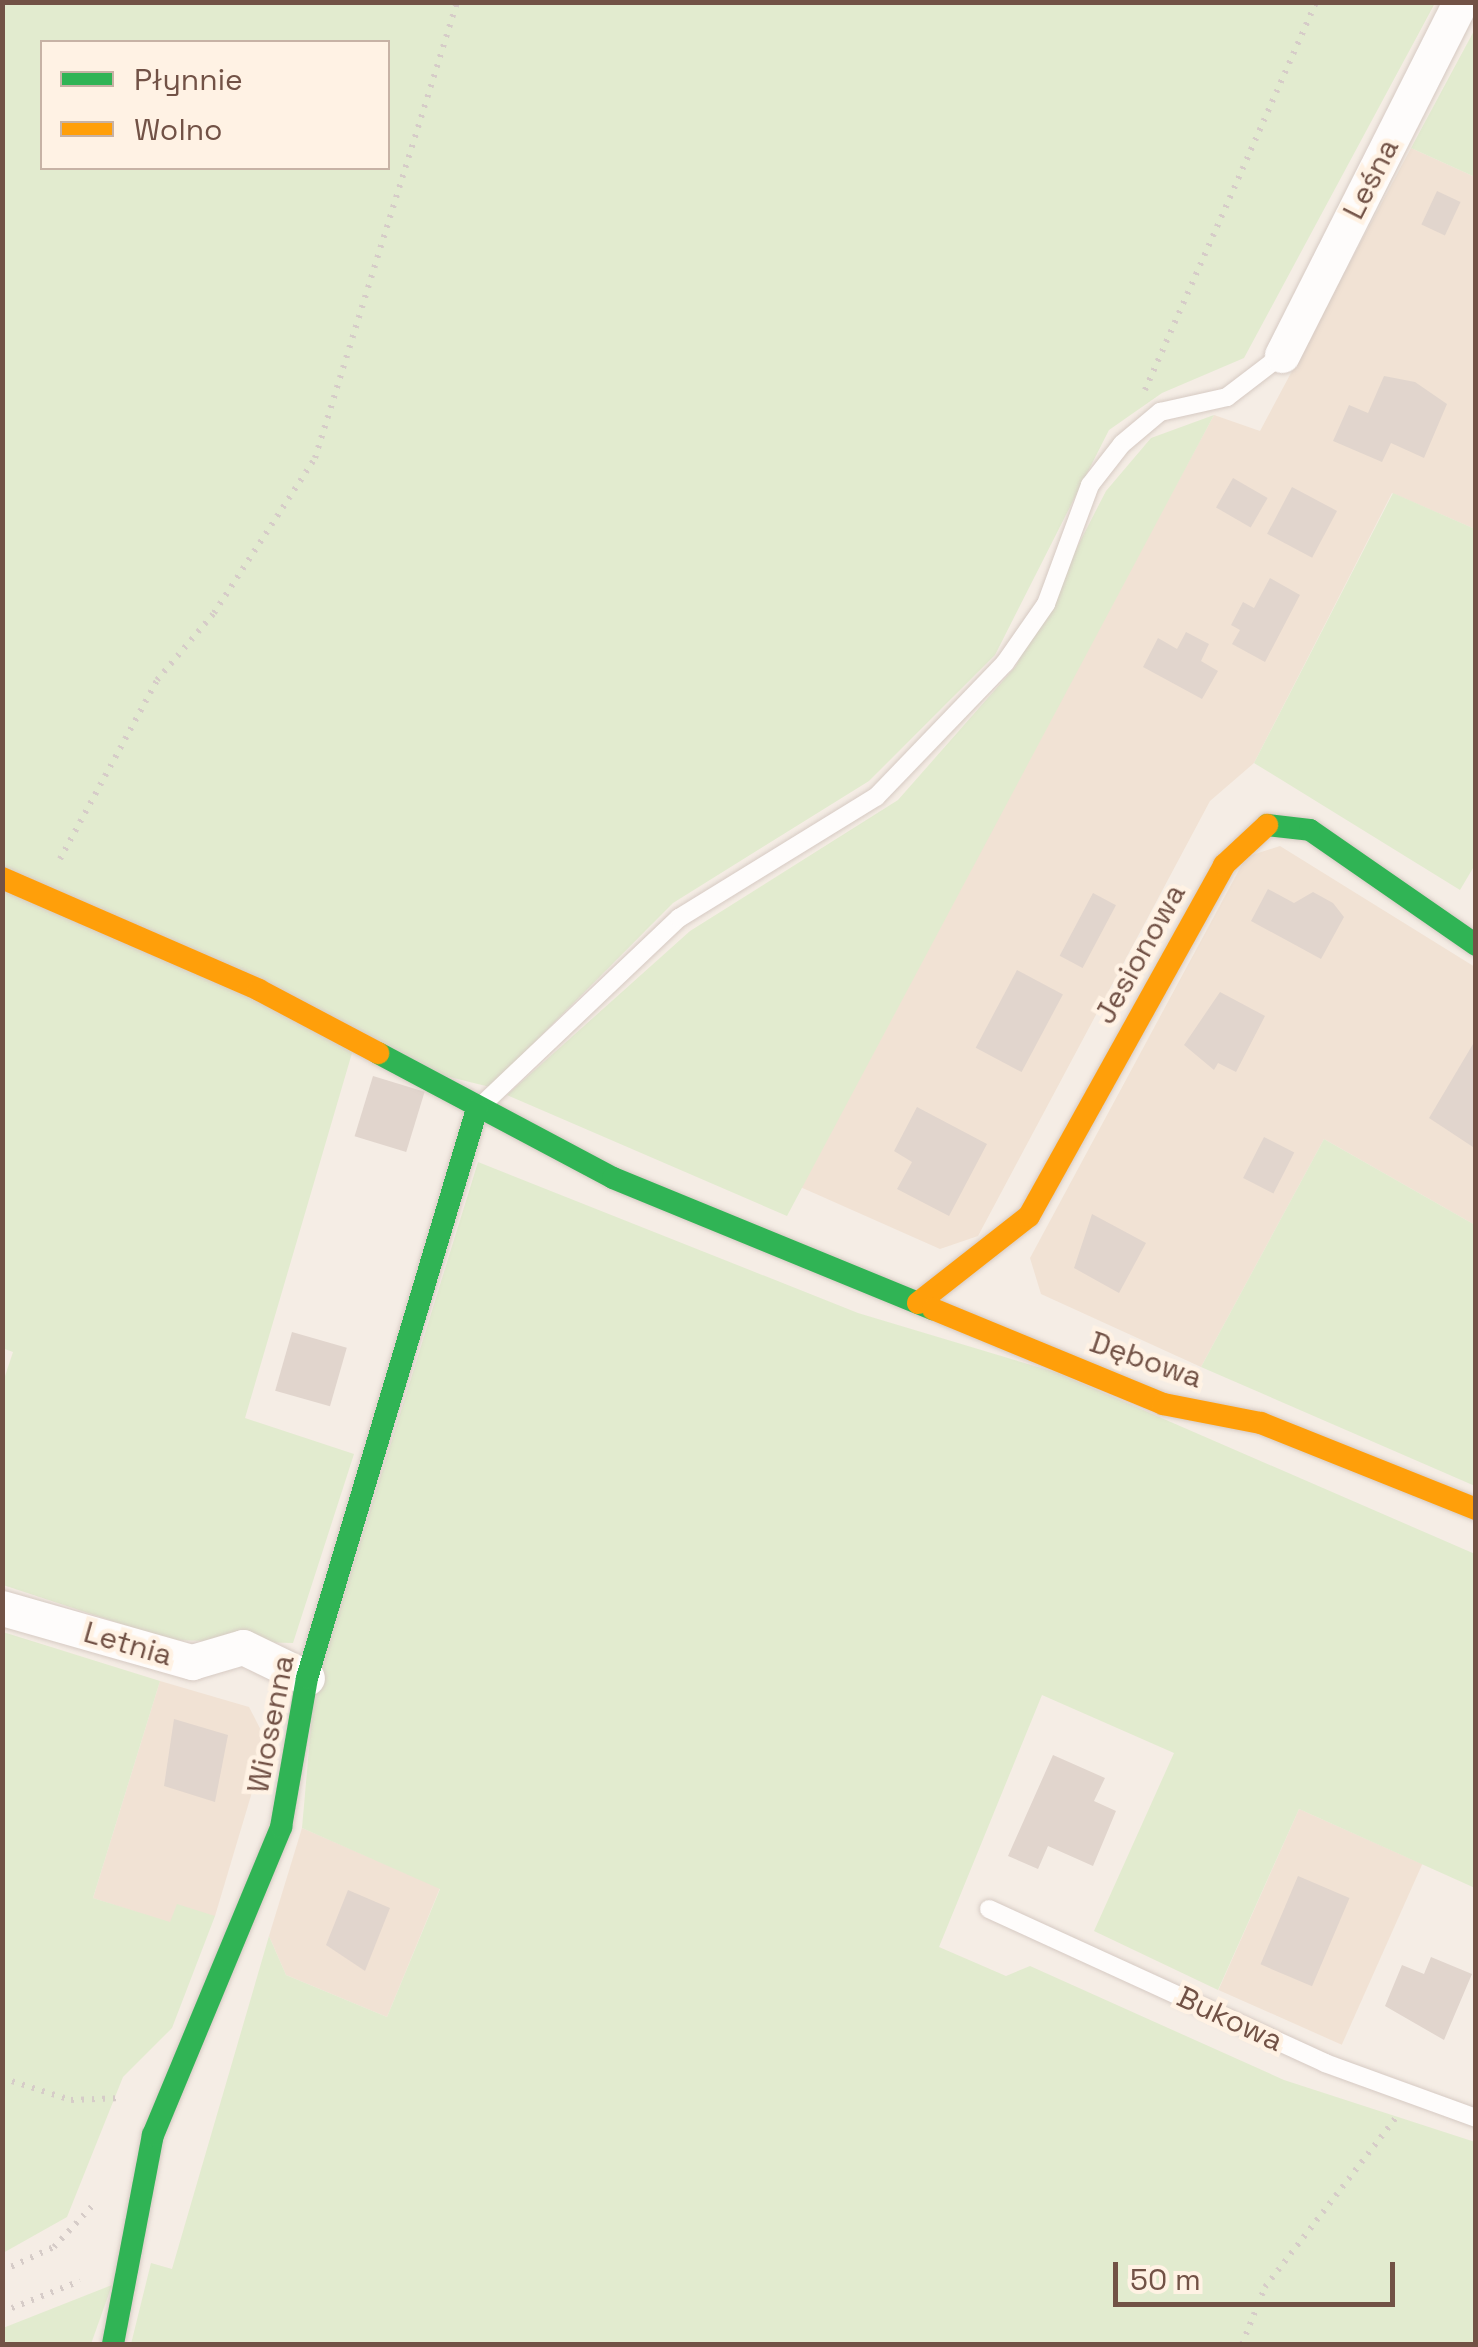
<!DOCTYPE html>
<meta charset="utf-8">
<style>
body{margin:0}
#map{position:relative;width:1478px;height:2347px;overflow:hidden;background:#f5ede5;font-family:"Space Grotesk",sans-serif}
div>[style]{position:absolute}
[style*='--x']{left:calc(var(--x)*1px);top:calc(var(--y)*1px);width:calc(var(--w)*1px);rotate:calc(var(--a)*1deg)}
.residential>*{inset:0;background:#f1e2d4;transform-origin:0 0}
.green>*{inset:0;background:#e2ebcf}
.building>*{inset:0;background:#e1d5cd;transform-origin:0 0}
.path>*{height:6px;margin-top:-3px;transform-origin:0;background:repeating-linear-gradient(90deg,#d6ccc8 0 2.5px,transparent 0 10.5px)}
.roads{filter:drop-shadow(0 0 2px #d6cac3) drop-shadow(0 0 2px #d6cac3)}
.lane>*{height:18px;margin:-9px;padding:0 9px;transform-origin:9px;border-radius:9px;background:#fefcfb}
.street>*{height:35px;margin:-17.5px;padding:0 17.5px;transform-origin:17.5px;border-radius:17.5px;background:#fefcfb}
.fast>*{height:22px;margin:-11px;padding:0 11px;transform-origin:11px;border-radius:11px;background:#30b455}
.slow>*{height:22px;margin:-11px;padding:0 11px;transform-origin:11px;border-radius:11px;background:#ff9f0a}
span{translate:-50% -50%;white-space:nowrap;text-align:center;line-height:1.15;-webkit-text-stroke:9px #fff2e4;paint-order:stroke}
.street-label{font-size:30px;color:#725246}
.frame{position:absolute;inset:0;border:5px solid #725246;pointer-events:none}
.legend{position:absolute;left:40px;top:40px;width:350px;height:130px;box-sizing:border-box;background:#fff2e4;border:2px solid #c7b2a5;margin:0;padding:12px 18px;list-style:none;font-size:30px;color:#725246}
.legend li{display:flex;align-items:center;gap:20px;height:50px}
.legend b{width:50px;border:2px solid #c7b2a5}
.scale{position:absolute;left:1113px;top:2262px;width:282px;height:45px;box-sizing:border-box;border:5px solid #725246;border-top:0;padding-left:12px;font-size:30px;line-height:35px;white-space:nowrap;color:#725246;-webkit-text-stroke:8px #fff2e4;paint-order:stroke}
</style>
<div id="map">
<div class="residential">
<i style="clip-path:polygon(1411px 148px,1475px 177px,1475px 529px,1392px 493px,1254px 763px,1210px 801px,978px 1236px,940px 1249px,798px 1186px,1214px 415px,1260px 431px)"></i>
<i style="clip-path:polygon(1280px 846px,1475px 967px,1475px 1225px,1324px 1139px,1201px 1367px,1041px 1294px,1030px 1258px,1246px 857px)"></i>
<i style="clip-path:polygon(160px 1681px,249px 1707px,267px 1742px,215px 1916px,170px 1923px,93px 1898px)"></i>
<i style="left:1299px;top:1809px;width:135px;height:198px;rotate:24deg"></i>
<i style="clip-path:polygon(302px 1828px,440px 1888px,387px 2017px,286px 1975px,269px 1936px)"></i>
</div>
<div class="green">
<i style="clip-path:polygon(evenodd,3px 3px,1435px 3px,1244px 358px,1162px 393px,1109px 430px,995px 655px,869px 781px,673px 903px,490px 1087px,352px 1053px,245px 1418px,354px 1454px,293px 1643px,170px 1640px,3px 1585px,2px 1385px,13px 1352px,2px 1348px,3px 3px,42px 42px,388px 42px,388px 168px,42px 168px,42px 42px)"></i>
<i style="clip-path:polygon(1475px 29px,1475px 177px,1411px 148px)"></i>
<i style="clip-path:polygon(1214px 415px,787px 1216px,507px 1095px,690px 931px,898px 800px,1016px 666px,1106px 491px,1151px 438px)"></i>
<i style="clip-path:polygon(1393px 493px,1475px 529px,1476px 863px,1460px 890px,1254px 763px)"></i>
<i style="clip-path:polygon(1324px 1139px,1475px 1225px,1475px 1486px,1201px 1367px)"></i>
<i style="clip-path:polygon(478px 1162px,858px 1313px,1058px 1373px,1475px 1554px,1475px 1888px,1299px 1809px,1218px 1990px,1094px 1931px,1174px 1753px,1042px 1695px,939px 1947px,1006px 1976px,1030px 1966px,1284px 2080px,1475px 2142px,1475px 2344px,131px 2344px,151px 2263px,172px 2269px,269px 1936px,286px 1975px,387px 2017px,440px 1889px,302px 1828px,314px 1692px)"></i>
<i style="clip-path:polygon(3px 1632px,160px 1681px,93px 1898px,170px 1922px,177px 1904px,215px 1916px,172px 2028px,123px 2077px,67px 2217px,3px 2253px)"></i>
<i style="clip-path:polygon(112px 2285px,91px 2344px,3px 2344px,3px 2328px)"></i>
</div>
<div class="building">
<i style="left:1437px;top:191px;width:26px;height:37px;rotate:25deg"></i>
<i style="clip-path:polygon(1384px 376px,1415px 382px,1447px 404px,1424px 458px,1391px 443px,1382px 462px,1333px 441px,1349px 405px,1368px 413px)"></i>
<i style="left:1233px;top:478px;width:40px;height:34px;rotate:30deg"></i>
<i style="left:1292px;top:487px;width:51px;height:53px;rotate:28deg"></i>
<i style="clip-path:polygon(1270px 578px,1300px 595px,1265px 662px,1232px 644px,1240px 630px,1231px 625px,1243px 602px,1254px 608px)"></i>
<i style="clip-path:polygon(1186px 632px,1209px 644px,1201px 661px,1218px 671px,1202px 699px,1143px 667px,1158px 638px,1177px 649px)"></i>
<i style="clip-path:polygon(1268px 889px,1294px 903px,1313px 892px,1333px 903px,1344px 917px,1321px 959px,1251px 921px)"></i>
<i style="left:1093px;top:893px;width:26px;height:71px;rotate:28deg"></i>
<i style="left:1017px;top:970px;width:52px;height:88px;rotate:28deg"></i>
<i style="clip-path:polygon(1220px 992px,1265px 1016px,1236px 1072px,1218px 1063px,1214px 1070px,1184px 1045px)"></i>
<i style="clip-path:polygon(1476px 1039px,1476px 1149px,1429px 1118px)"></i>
<i style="left:373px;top:1076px;width:54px;height:63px;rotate:17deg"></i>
<i style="clip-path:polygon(917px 1107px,987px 1144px,949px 1216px,897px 1189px,912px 1162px,894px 1151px)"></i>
<i style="left:1264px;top:1137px;width:34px;height:46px;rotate:27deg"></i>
<i style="clip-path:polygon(1092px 1214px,1146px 1243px,1119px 1293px,1074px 1268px)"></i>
<i style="left:292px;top:1332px;width:57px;height:61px;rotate:16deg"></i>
<i style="clip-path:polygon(174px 1719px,228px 1735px,215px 1802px,164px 1786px)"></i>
<i style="clip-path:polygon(1053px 1755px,1105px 1778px,1094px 1801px,1116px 1811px,1093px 1866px,1048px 1846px,1038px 1869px,1008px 1856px)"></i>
<i style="left:1298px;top:1876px;width:56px;height:96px;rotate:23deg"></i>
<i style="clip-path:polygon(348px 1890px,390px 1908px,365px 1971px,326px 1945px)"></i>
<i style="clip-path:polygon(1431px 1957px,1472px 1974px,1444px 2040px,1385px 2006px,1402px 1965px,1424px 1974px)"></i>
</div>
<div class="path">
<i style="--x:1145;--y:390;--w:424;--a:-66.2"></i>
<i style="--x:60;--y:859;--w:204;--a:-61.5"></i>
<i style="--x:157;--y:680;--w:88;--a:-49.6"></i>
<i style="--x:214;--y:613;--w:185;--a:-56.9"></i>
<i style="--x:315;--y:458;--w:478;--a:-72.7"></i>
<i style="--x:2;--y:2078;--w:72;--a:17.7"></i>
<i style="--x:71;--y:2100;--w:51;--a:-2.2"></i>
<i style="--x:2;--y:2271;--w:57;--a:-24.8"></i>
<i style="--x:54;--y:2247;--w:59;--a:-47.1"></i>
<i style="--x:2;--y:2312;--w:84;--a:-21.7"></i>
<i style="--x:1242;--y:2344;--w:61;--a:-68"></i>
<i style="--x:1265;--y:2287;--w:216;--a:-52.3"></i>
</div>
<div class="roads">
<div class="lane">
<i style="--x:484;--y:1103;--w:269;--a:-43.5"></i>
<i style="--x:679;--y:918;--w:231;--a:-31.6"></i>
<i style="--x:876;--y:797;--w:186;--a:-46.1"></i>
<i style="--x:1005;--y:663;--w:72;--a:-55.2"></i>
<i style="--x:1046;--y:604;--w:127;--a:-69.7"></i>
<i style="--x:1090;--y:485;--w:52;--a:-52"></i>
<i style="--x:1122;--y:444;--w:50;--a:-40.1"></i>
<i style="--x:1160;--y:412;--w:69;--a:-12.6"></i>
<i style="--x:1227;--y:397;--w:69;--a:-37.4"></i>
<i style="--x:989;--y:1909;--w:370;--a:24.6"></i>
<i style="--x:1325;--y:2063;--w:161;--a:20"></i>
</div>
<div class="street">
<i style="--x:1282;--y:355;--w:395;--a:-63.2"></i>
<i style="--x:2;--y:1608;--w:198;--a:15.9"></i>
<i style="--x:192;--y:1662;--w:53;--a:-16.4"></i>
<i style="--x:243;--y:1647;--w:71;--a:25.8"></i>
</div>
<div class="fast">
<i style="--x:1267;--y:825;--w:43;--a:6.6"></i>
<i style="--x:1310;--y:830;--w:202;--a:34.7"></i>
<i style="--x:378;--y:1053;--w:266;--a:28"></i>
<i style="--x:613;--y:1178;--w:346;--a:22.3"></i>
<i style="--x:113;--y:2344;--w:213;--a:-79.2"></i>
<i style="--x:153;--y:2135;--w:334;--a:-67.4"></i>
<i style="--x:281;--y:1827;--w:151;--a:-80.1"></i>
<i style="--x:307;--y:1678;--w:594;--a:-73.37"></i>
</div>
<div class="slow">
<i style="--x:2;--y:878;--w:280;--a:23.5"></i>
<i style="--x:259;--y:990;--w:135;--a:27.9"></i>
<i style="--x:918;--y:1303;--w:141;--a:-38.1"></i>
<i style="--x:1029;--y:1216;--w:402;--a:-60.9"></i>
<i style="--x:1224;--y:865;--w:59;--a:-42.9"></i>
<i style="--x:933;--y:1309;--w:249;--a:22.4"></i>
<i style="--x:1163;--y:1404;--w:100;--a:11"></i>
<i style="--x:1261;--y:1423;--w:232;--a:21.8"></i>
</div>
</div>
<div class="street-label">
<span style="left:1371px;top:179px;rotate:-63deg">Leśna</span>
<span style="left:1140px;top:954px;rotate:-61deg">Jesionowa</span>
<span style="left:1146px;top:1360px;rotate:19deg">Dębowa</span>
<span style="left:128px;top:1644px;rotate:16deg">Letnia</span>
<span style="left:271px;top:1724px;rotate:-79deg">Wiosenna</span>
<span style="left:1230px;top:2019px;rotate:25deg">Bukowa</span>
</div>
<div class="frame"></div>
<ul class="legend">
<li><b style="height:12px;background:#30b455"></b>Płynnie</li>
<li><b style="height:12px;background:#ff9f0a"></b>Wolno</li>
</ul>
<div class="scale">50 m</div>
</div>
